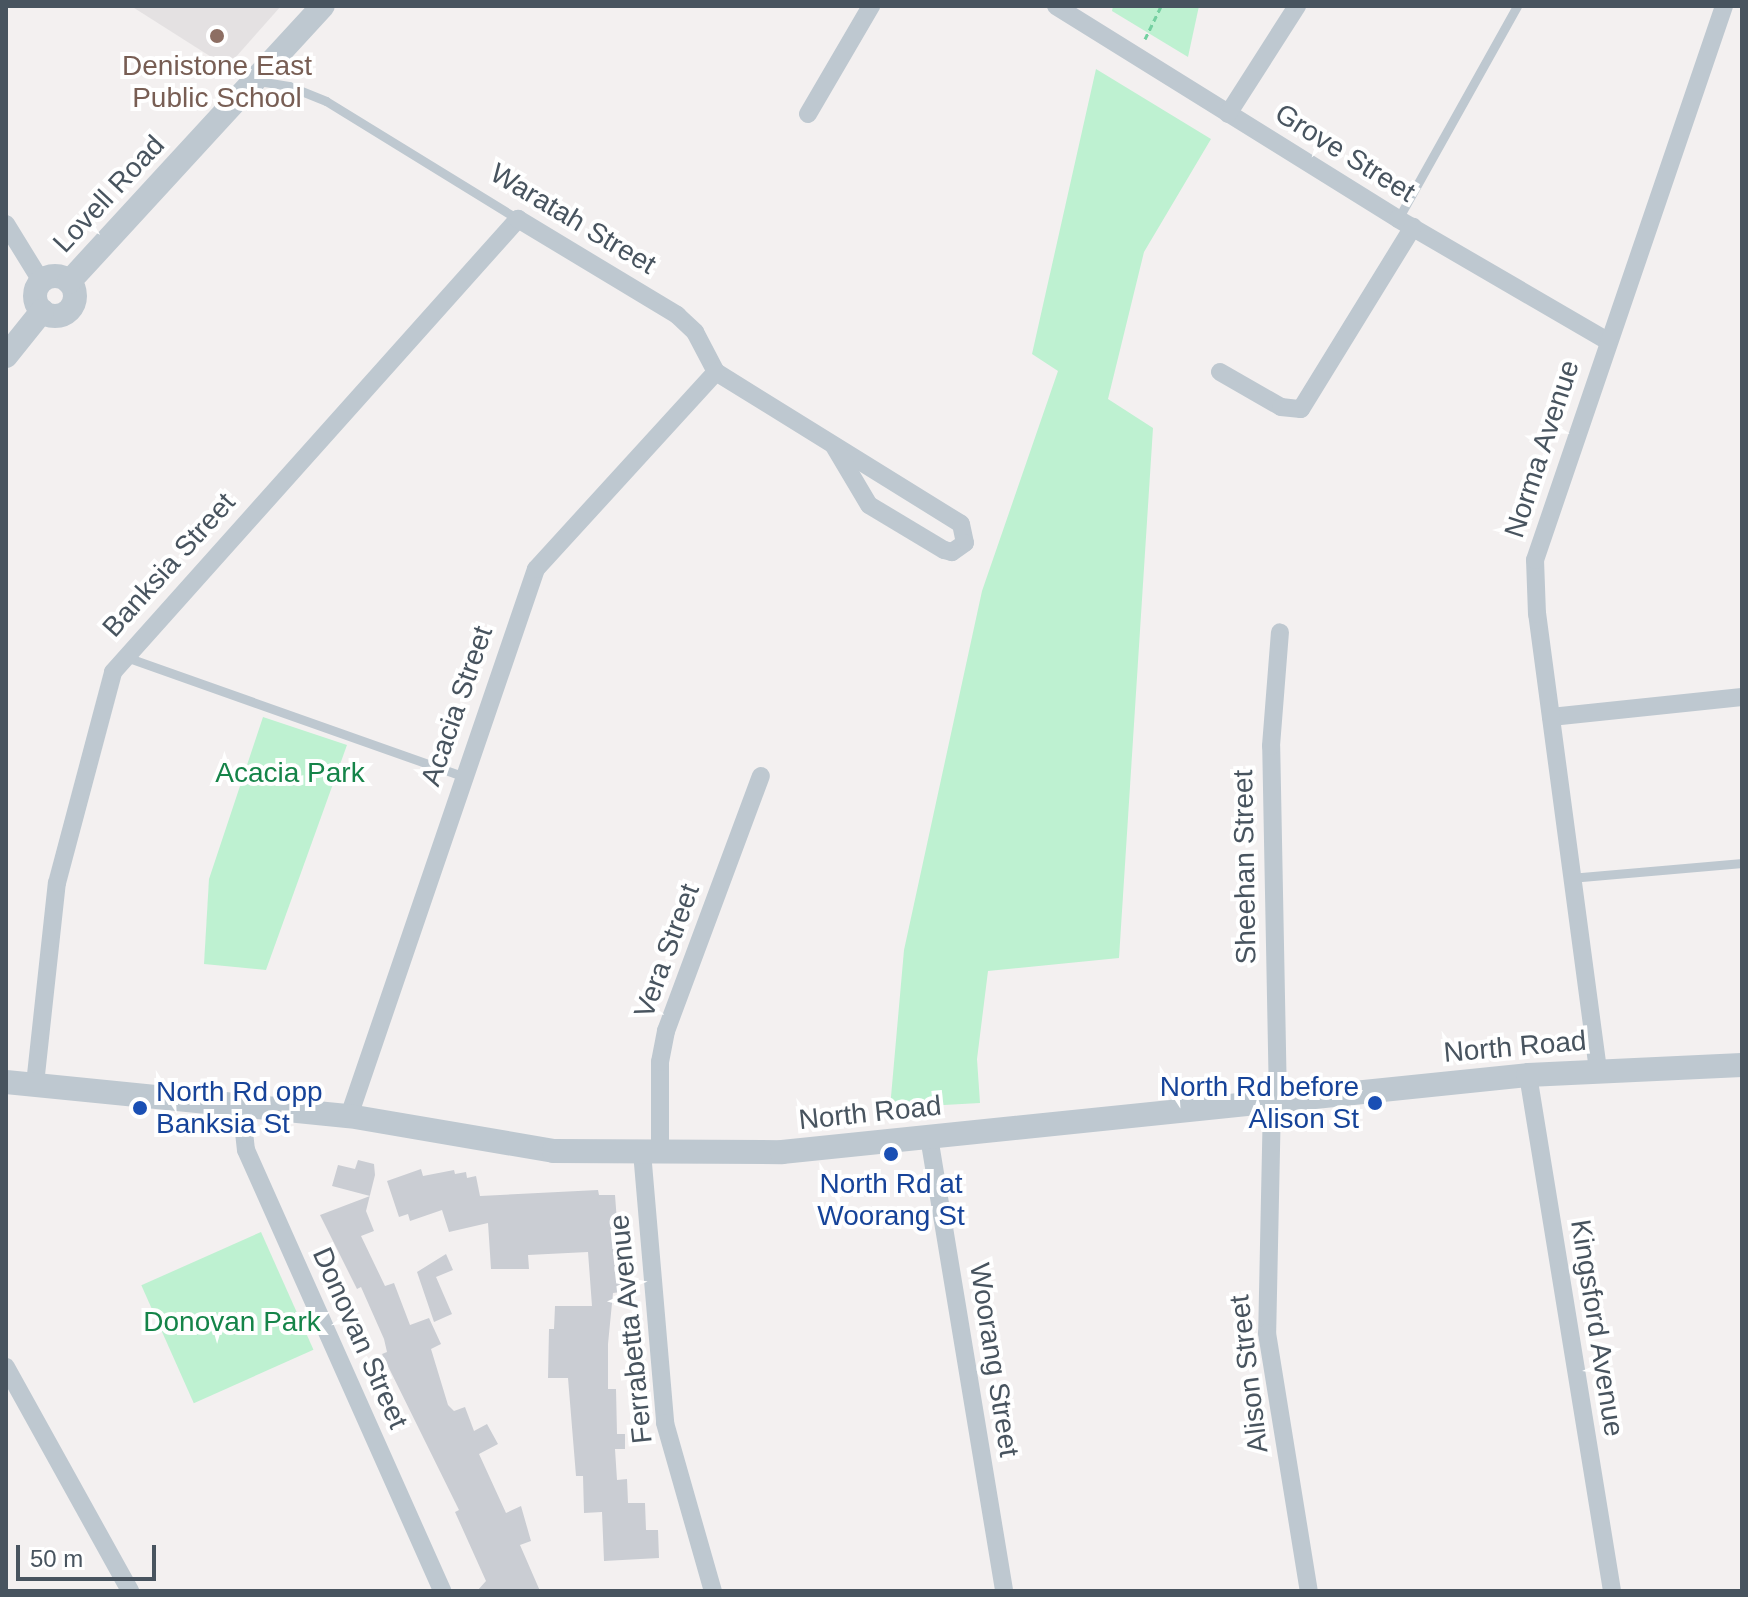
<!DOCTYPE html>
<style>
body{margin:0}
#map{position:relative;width:1748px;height:1597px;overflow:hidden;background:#f3f0f0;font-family:Arial,sans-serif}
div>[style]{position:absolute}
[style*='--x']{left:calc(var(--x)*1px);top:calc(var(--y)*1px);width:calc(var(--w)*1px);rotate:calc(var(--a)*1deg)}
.education>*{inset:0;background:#e4e1e2}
.green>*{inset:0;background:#bef1d1;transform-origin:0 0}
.building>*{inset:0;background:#cacdd3}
.path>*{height:3px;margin-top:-1.5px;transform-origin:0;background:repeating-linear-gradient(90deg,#75d0a1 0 6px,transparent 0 10px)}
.service>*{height:9px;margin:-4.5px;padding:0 4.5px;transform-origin:4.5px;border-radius:4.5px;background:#bec8d0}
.minor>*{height:18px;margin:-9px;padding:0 9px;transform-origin:9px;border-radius:9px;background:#bec8d0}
.tertiary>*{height:24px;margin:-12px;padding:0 12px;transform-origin:12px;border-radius:12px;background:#bec8d0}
.tertiary>.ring{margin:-12px;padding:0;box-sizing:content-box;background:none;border:24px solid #bec8d0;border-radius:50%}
.dots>*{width:22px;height:22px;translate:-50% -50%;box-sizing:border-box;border:4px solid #fff;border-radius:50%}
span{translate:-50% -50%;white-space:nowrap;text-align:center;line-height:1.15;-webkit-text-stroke:8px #fff;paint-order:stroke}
.education-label{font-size:28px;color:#785e54}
.street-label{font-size:28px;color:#48545f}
.park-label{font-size:28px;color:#158449}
.transit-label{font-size:28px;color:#164399}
.right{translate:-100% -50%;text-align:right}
.left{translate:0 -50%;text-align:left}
.frame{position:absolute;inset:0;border:8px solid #48545f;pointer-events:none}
.scale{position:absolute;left:16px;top:1545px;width:140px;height:36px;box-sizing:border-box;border:4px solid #48545f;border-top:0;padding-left:10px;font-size:24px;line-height:28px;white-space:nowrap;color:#48545f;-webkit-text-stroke:6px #fff;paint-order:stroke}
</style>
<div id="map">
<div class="education">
<i style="clip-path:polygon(131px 6px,281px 6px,227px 67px)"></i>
</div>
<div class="green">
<i style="clip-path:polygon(1113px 6px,1199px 6px,1188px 57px,1112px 11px)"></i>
<i style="clip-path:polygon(1096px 69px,1211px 139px,1144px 252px,1108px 399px,1153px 428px,1119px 958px,988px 971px,977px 1059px,980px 1103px,890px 1108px,904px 950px,982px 591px,1058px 371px,1032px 354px)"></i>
<i style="clip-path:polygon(263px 717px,347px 745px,266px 970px,204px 964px,209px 879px)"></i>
<i style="left:261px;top:1232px;width:129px;height:131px;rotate:66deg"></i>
</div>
<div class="building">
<i style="clip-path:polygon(358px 1160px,374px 1164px,375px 1175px,366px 1211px,374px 1231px,361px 1236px,385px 1286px,394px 1283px,410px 1325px,429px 1318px,441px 1344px,431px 1349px,448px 1405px,454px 1411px,465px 1407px,474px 1431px,487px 1424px,498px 1444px,479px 1454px,506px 1513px,521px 1506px,531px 1541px,520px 1545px,540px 1591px,477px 1591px,486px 1581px,455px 1512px,459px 1510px,382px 1354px,387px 1352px,384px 1339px,361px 1287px,357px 1289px,320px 1215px,370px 1196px,332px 1186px,338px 1165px,355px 1169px)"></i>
<i style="clip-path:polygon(421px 1169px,423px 1176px,454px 1170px,455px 1174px,466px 1172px,467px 1178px,476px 1176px,480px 1196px,598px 1190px,599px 1195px,615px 1195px,619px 1248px,626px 1248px,628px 1266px,619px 1267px,621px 1292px,613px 1293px,608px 1344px,608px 1389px,616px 1389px,617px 1434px,625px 1434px,625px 1449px,615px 1449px,617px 1480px,627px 1479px,628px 1503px,645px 1503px,646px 1530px,658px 1530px,659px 1558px,604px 1561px,602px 1512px,584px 1513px,583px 1476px,576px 1476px,568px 1378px,548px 1378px,549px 1329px,554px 1329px,555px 1306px,592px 1306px,588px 1252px,528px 1255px,529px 1269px,491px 1269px,488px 1223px,449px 1232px,442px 1210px,410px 1221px,408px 1214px,399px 1217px,387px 1181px)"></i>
<i style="clip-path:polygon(446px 1254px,453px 1270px,436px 1277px,452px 1314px,434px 1322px,417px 1272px)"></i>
</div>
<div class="path">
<i style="--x:1145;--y:39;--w:37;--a:-64"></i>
</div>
<div class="service">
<i style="--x:258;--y:81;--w:31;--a:9"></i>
<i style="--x:289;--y:86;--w:40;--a:22"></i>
<i style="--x:326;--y:101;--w:225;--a:31.6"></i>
<i style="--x:1398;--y:219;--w:244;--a:-60.8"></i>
<i style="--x:126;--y:657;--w:356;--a:19.5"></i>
<i style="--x:1570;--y:878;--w:173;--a:-5"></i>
</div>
<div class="minor">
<i style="--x:1056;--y:6;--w:403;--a:31.9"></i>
<i style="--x:1398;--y:219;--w:243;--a:30.2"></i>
<i style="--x:808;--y:114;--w:125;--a:-59.7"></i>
<i style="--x:1228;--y:114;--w:128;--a:-57.4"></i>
<i style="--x:6;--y:224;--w:67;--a:58.4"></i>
<i style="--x:1220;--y:372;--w:70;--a:29.8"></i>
<i style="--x:1281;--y:407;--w:20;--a:6"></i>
<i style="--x:1301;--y:409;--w:214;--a:-58.4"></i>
<i style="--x:1551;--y:717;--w:192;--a:-6"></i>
<i style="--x:1598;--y:1070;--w:460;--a:-97.6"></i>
<i style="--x:1537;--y:614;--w:54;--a:-92.1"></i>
<i style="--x:1535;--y:560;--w:585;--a:-71.16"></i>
<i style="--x:1528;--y:1075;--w:523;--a:80.75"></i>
<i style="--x:35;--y:1084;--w:202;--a:-83.8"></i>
<i style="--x:57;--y:883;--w:218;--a:-75.1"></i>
<i style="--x:113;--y:672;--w:608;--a:-48.2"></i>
<i style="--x:518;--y:219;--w:186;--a:31.1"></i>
<i style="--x:677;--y:315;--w:25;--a:43"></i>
<i style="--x:695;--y:332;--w:45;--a:62.3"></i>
<i style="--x:716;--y:372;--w:288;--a:31.8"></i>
<i style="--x:961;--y:524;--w:19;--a:78"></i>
<i style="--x:965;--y:543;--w:16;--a:145"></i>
<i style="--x:952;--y:552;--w:8;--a:-166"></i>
<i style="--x:944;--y:550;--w:87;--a:-149"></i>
<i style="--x:869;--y:505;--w:69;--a:-120.7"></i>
<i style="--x:1278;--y:1101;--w:355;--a:-91.1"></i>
<i style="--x:1271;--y:746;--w:114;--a:-85.5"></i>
<i style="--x:1272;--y:1102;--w:231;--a:91.2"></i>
<i style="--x:1267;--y:1333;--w:261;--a:80.8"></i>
<i style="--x:241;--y:1105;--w:45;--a:83.7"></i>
<i style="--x:246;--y:1150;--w:483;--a:66"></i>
<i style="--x:349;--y:1116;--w:578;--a:-71.13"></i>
<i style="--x:536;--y:569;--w:267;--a:-47.6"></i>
<i style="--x:929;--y:1137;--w:460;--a:80.6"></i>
<i style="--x:660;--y:1151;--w:89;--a:-90"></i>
<i style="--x:660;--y:1062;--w:32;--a:-79"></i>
<i style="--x:666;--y:1031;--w:272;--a:-69.6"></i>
<i style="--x:642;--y:1152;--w:272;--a:85.1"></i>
<i style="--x:665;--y:1423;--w:175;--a:74.1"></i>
<i style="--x:6;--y:1367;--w:256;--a:61"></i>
</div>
<div class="tertiary">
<i class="ring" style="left:35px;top:276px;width:16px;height:16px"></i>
<i style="--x:69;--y:282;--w:375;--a:-47.4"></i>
<i style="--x:6;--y:356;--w:58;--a:-51.3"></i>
<i style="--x:6;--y:1082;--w:345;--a:5.7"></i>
<i style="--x:349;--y:1116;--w:208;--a:9.7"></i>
<i style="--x:554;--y:1151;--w:228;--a:0.3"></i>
<i style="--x:782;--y:1152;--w:750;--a:-5.89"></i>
<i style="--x:1528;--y:1075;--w:214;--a:-2.7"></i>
</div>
<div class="dots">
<i style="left:217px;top:36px;background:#8d6e63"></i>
<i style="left:1375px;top:1103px;background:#1a4fb4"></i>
<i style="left:140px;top:1108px;background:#1a4fb4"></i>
<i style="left:891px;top:1154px;background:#1a4fb4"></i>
</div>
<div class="education-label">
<span style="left:217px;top:82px">Denistone East<br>Public School</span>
</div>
<div class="street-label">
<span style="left:1345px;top:153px;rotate:32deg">Grove Street</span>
<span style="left:109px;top:194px;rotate:-47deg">Lovell Road</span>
<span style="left:573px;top:219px;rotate:31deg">Waratah Street</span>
<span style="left:1542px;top:449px;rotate:-72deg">Norma Avenue</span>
<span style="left:169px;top:565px;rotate:-48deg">Banksia Street</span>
<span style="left:457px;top:706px;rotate:-71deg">Acacia Street</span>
<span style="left:1245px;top:867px;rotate:-91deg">Sheehan Street</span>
<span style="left:667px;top:951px;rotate:-70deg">Vera Street</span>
<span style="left:1515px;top:1047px;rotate:-5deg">North Road</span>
<span style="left:870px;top:1113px;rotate:-6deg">North Road</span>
<span style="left:1597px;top:1328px;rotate:81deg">Kingsford Avenue</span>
<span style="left:631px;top:1329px;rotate:-96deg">Ferrabetta Avenue</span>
<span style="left:360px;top:1338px;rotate:66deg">Donovan Street</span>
<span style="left:994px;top:1360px;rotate:81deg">Woorang Street</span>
<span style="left:1249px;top:1374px;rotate:-97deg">Alison Street</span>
</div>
<div class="park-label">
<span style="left:290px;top:773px">Acacia Park</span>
<span style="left:232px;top:1322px">Donovan Park</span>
</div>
<div class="transit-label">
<span class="right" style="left:1359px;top:1103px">North Rd before<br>Alison St</span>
<span class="left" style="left:156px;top:1108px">North Rd opp<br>Banksia St</span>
<span style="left:891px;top:1200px">North Rd at<br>Woorang St</span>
</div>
<div class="frame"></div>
<div class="scale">50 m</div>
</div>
